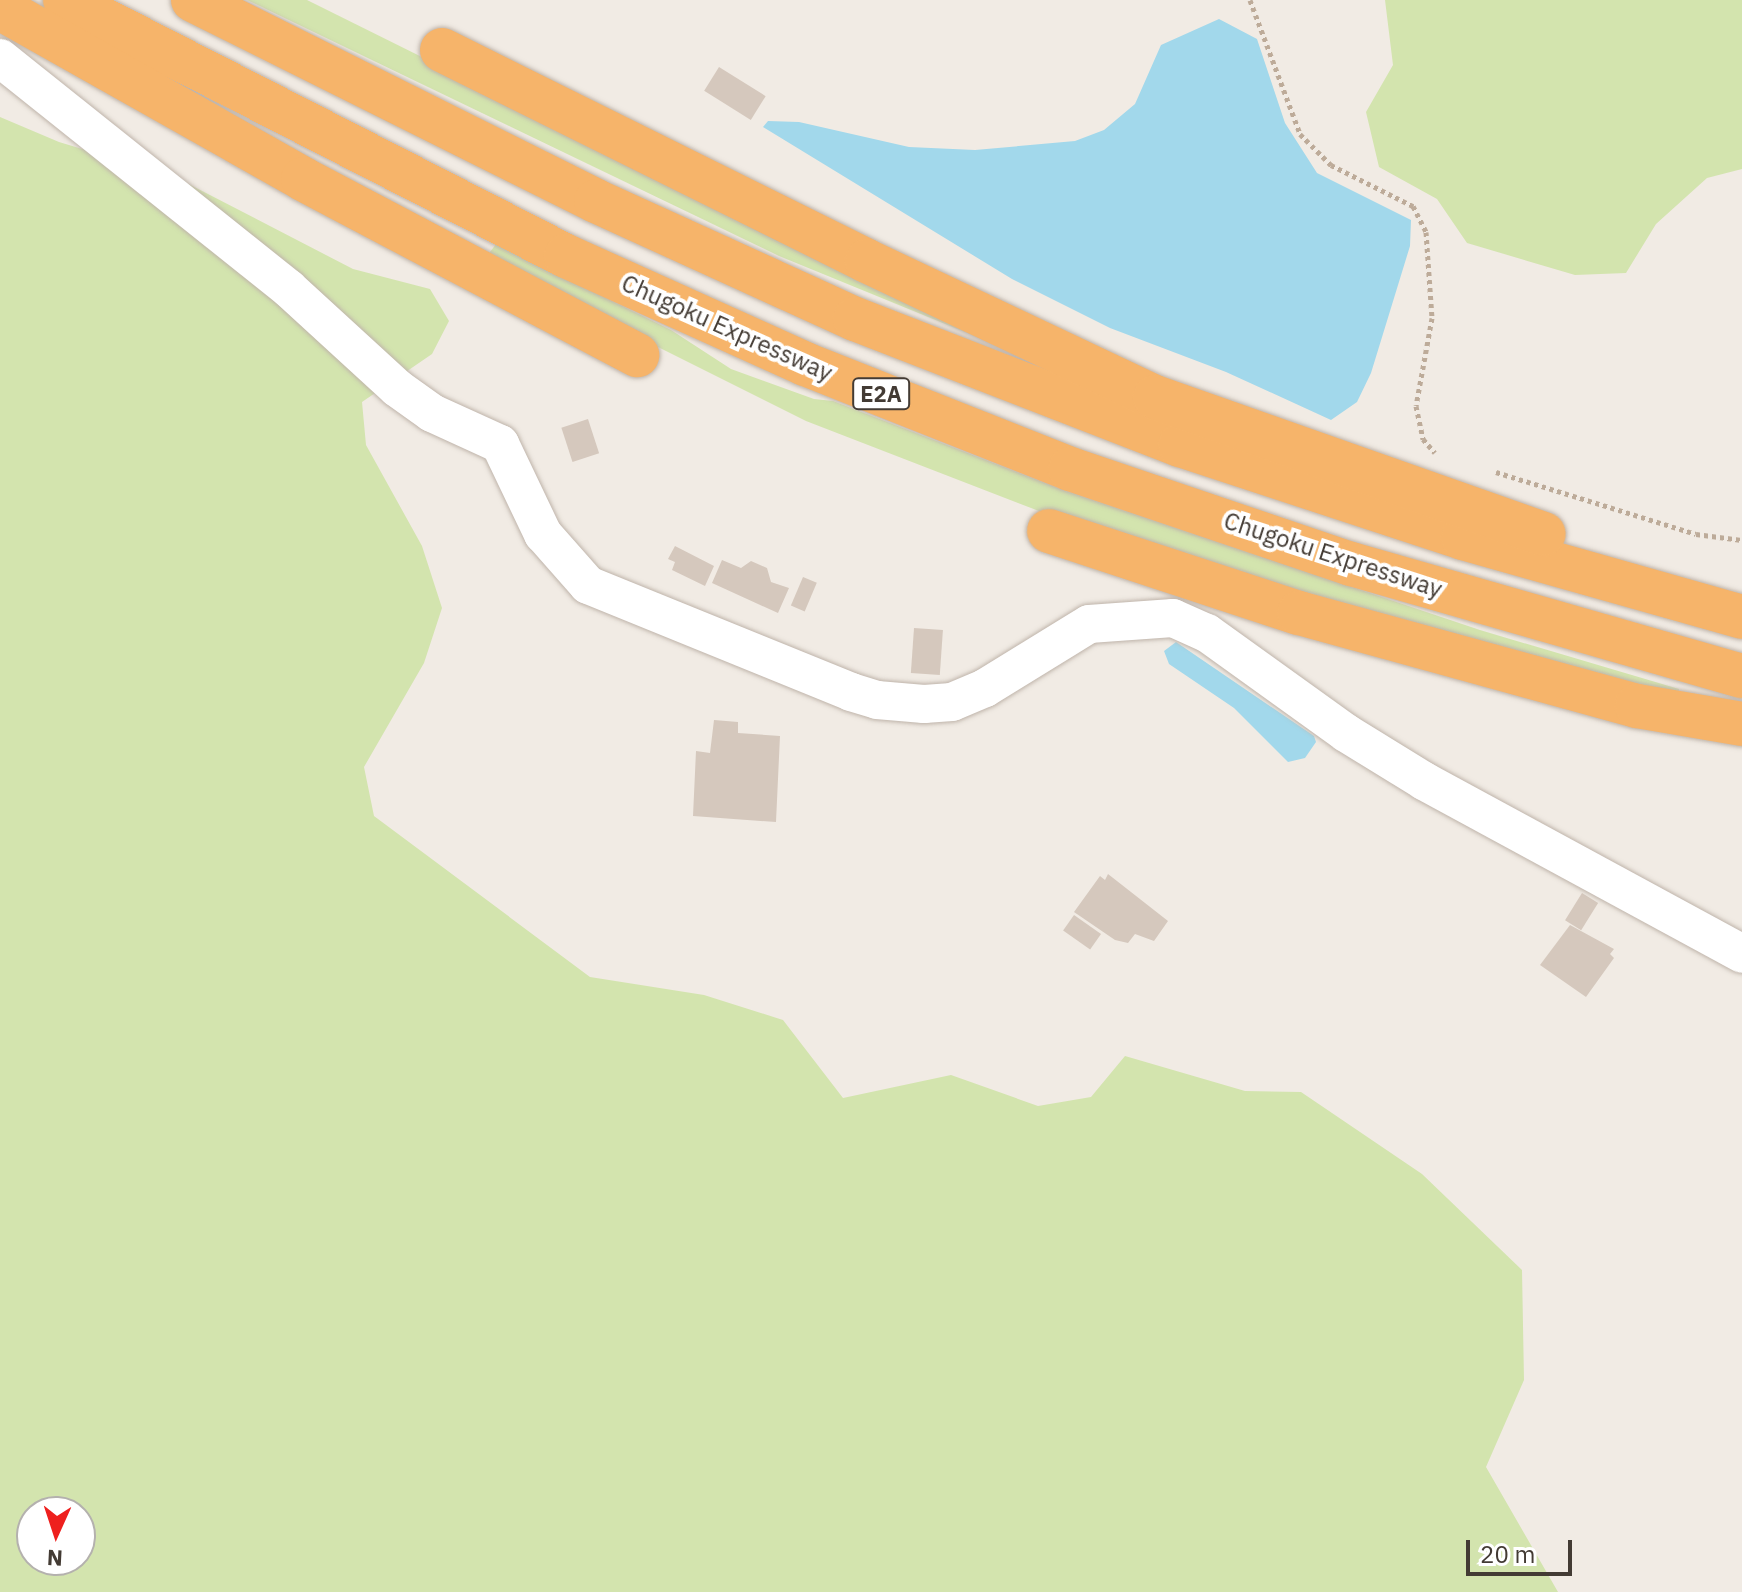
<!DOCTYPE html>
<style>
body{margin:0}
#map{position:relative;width:1742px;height:1592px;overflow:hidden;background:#f1ebe4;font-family:"IBM Plex Sans",sans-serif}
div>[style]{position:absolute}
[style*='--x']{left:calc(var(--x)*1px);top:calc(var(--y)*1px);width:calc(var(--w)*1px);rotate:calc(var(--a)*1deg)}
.green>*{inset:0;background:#d3e4ae}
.water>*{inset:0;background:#a2d8eb}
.building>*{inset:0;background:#d5c8bd;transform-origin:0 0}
.path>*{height:5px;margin-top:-2.5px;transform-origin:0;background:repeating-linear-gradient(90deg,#bdab99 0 4px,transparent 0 8px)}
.roads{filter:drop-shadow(0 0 2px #bfb4aa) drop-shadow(0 0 2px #bfb4aa)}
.minor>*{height:38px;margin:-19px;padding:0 19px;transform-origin:19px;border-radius:19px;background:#fff}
.highway>*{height:44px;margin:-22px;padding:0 22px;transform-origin:22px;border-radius:22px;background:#f6b46a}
span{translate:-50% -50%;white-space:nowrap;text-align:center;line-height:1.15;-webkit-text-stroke:8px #fff;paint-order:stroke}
.shield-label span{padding:2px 6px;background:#fff;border:2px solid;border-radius:6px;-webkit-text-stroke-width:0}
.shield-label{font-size:22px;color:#433b34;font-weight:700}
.street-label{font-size:24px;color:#433b34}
.north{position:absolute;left:16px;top:1496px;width:80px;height:80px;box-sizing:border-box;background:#fff;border:2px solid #b4b1ae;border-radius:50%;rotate:183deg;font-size:22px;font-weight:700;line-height:32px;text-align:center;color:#433b34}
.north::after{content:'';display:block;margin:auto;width:28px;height:36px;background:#ee201e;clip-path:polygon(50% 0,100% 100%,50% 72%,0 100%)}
.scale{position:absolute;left:1466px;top:1540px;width:106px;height:36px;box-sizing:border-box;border:4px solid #433b34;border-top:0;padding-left:10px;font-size:24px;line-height:28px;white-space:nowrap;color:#433b34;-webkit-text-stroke:6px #fff;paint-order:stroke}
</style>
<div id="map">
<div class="green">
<i style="clip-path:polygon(247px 0,307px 0,1031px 359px,779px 256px)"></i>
<i style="clip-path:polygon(1385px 0,1742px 0,1742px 169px,1707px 178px,1656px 224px,1626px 273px,1575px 275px,1467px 243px,1437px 199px,1379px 167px,1366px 112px,1393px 65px)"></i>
<i style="clip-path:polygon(evenodd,0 117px,59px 142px,175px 177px,353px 269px,430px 289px,449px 321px,432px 354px,362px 402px,366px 445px,422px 546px,442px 608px,424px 663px,364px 767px,374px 816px,590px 977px,704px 995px,783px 1020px,843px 1098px,951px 1075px,1038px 1106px,1091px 1097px,1125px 1056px,1245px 1091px,1301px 1092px,1422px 1174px,1522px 1270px,1524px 1380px,1486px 1467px,1558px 1592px,0 1592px,0 117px,32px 1512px,80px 1512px,80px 1560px,32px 1560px,32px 1512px)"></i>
<i style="clip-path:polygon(496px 244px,671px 330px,731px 369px,814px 399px,833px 401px,1063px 490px,1480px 630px,1679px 689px,1677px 696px,1101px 535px,806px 421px,484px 260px)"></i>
</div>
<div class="water">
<i style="clip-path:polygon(1219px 19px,1257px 39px,1285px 123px,1317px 173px,1411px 220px,1410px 246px,1371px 373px,1357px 402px,1331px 420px,1226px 372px,1110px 328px,1012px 279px,763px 127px,768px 121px,799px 122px,909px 147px,975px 150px,1075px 141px,1104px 130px,1135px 104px,1161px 45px)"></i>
<i style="clip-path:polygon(1176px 642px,1314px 736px,1316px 742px,1305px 758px,1288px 762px,1234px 708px,1169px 664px,1164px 651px)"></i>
</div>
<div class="building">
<i style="left:719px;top:67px;width:55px;height:28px;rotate:32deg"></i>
<i style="left:588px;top:419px;width:36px;height:28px;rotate:72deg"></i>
<i style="clip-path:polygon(675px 546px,714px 566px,705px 586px,672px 570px,675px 562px,668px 559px)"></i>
<i style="clip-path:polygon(722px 560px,741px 568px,751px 561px,767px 568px,771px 582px,789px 588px,778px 613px,712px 583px)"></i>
<i style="left:803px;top:577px;width:15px;height:31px;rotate:23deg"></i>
<i style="left:914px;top:628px;width:29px;height:45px;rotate:4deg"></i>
<i style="clip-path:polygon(714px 720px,738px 722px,738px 733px,780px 736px,776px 822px,693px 816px,696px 751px,710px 753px)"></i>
<i style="clip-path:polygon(1108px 874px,1168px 921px,1154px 941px,1135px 934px,1128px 943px,1115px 940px,1074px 912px,1100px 876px,1105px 880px)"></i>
<i style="left:1582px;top:893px;width:19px;height:32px;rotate:32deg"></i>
<i style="left:1074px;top:915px;width:33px;height:19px;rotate:35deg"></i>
<i style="clip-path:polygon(1570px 925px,1614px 949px,1610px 954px,1614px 958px,1586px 997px,1540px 965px)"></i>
</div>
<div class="path">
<i style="--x:1250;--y:0;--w:143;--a:69.5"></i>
<i style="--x:1300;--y:134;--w:44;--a:45"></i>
<i style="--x:1331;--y:165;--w:92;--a:26.6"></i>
<i style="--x:1413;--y:206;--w:29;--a:63"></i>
<i style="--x:1426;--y:232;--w:86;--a:86"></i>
<i style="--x:1432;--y:318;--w:89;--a:100.3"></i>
<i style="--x:1416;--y:406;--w:34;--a:78"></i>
<i style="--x:1423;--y:439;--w:18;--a:49"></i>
<i style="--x:1496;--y:472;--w:209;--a:17.2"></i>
<i style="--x:1696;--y:534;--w:46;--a:7.4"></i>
</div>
<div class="roads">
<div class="minor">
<i style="--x:0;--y:58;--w:369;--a:38.6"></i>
<i style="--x:288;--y:288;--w:148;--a:42.5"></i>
<i style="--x:397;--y:388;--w:43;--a:35.5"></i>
<i style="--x:432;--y:413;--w:75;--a:24.5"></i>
<i style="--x:500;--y:444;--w:100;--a:64.5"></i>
<i style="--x:543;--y:534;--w:68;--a:48.6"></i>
<i style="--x:588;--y:585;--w:284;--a:22.1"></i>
<i style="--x:851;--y:692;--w:27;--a:17"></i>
<i style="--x:877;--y:700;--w:47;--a:4.9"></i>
<i style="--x:924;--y:704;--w:28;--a:-4"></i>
<i style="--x:952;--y:702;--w:36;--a:-23"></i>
<i style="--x:985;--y:688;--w:122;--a:-31.6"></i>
<i style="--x:1089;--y:624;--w:84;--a:-4.1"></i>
<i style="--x:1173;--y:618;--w:37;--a:24"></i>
<i style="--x:1207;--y:633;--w:171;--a:35.7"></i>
<i style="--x:1346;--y:733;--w:92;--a:31.6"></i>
<i style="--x:1424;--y:781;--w:362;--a:28.5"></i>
</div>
<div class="highway">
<i style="--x:65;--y:0;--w:563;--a:27.07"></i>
<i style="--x:566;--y:256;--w:262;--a:24.3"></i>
<i style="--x:805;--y:364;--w:285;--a:21.6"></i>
<i style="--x:1070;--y:469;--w:297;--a:18.7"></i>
<i style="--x:1351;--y:564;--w:407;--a:16"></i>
<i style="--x:193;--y:0;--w:450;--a:26.5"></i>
<i style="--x:596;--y:201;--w:285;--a:24.5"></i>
<i style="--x:855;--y:319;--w:349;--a:21.2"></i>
<i style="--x:1180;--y:445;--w:298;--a:18.2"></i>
<i style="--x:1463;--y:538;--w:290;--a:15.8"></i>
<i style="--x:0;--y:8;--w:348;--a:29.4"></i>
<i style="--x:303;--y:179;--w:378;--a:27.8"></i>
<i style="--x:442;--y:50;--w:474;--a:26.4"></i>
<i style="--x:867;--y:261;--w:318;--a:25.3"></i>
<i style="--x:1155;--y:397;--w:412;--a:19.4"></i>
<i style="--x:1049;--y:531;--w:263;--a:18.2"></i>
<i style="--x:1299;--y:613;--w:351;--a:15.4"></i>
<i style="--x:1637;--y:706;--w:107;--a:9.7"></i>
</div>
</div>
<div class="shield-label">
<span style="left:881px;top:394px">E2A</span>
</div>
<div class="street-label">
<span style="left:727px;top:328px;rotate:24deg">Chugoku Expressway</span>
<span style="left:1333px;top:555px;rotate:18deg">Chugoku Expressway</span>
</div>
<div class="north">N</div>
<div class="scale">20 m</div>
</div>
